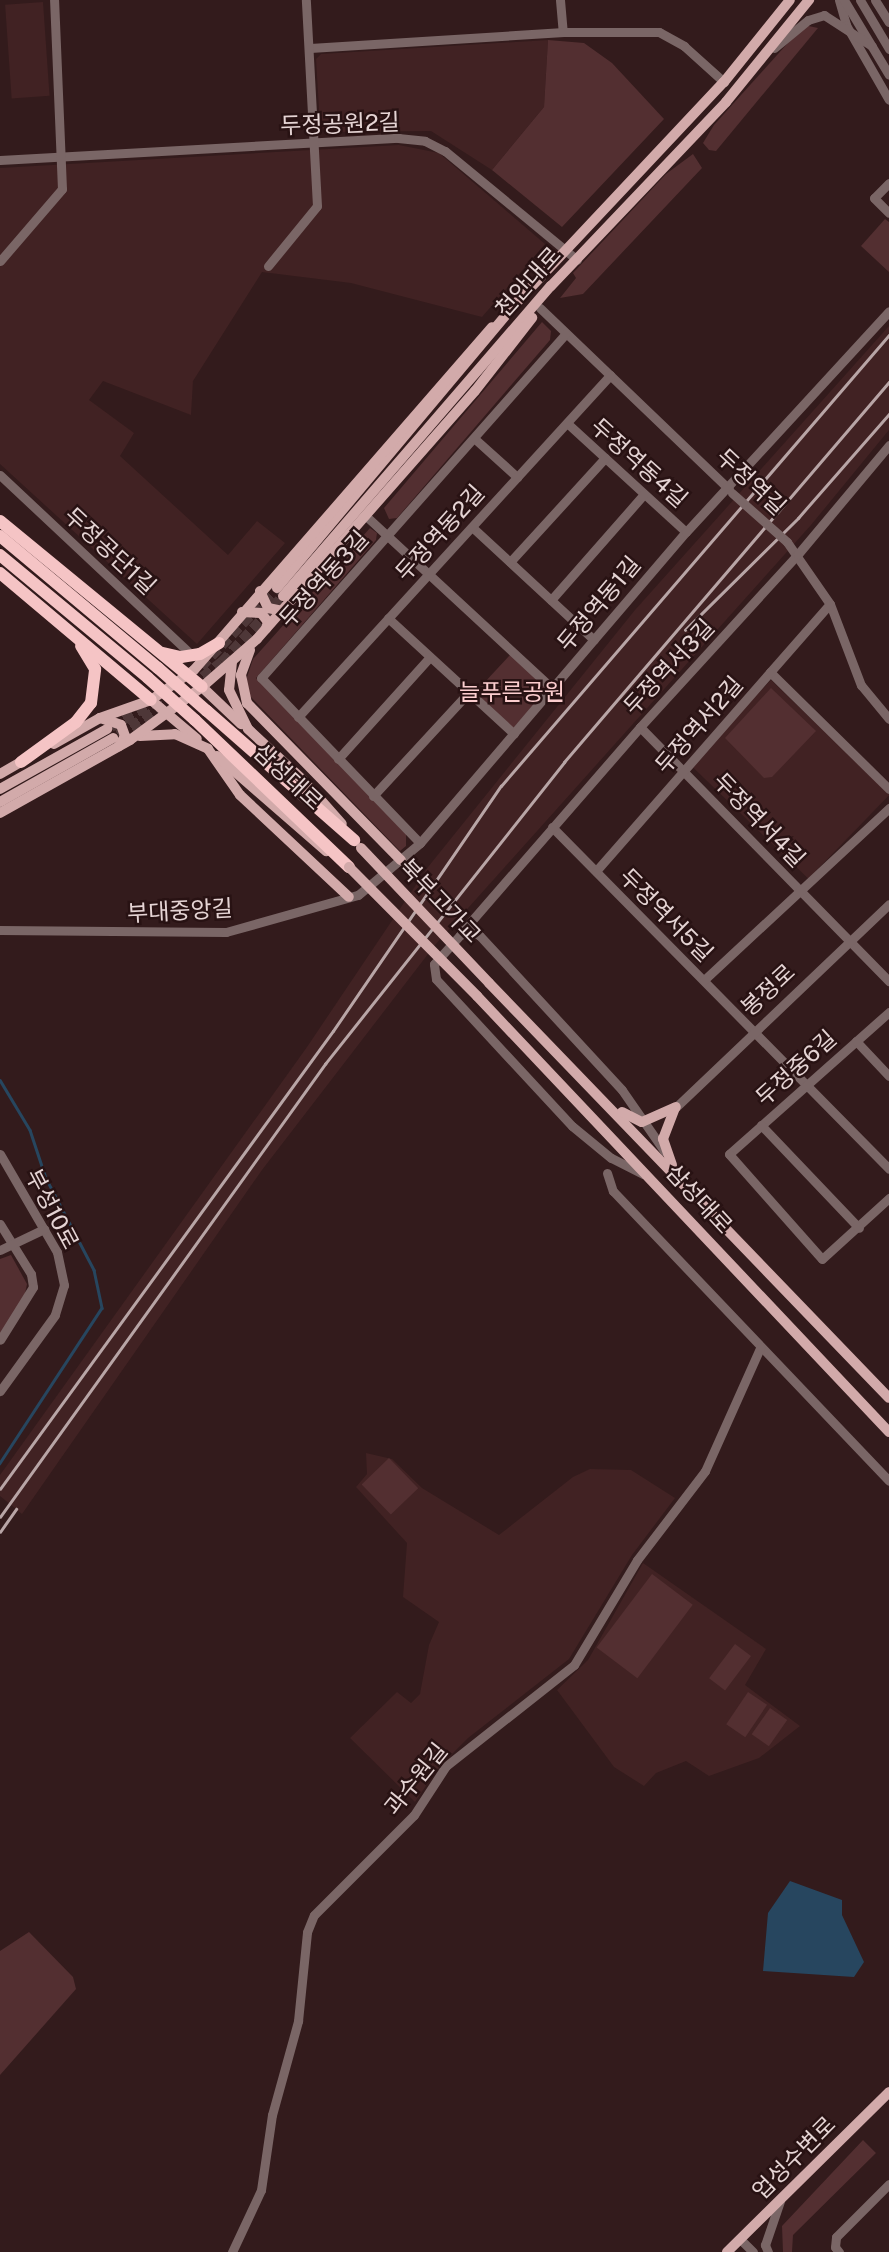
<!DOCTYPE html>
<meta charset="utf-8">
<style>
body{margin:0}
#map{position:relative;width:889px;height:2252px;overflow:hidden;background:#331b1c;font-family:"Public Sans","Noto Sans KR",sans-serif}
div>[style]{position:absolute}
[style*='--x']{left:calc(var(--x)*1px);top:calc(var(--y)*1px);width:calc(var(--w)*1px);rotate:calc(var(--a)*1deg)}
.built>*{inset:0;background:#412223;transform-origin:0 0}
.green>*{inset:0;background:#532f31;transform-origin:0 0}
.water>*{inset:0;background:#27465f}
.stream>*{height:2.5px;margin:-1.25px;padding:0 1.25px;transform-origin:1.25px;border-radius:1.25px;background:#27465f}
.major-tunnel>*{height:10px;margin-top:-5px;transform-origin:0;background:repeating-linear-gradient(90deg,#4e3738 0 10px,transparent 0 15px)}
.minor>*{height:9px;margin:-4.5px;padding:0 4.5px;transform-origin:4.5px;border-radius:4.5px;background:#7a6666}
.major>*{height:10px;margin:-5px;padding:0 5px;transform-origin:5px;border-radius:5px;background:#d2aaaa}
.highway>*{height:12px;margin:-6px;padding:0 6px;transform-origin:6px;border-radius:6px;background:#f5c4c5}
.rail>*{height:2.5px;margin:-1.25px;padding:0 1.25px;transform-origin:1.25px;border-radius:1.25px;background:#b8a5a6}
.minor-bridge>*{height:9px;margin:-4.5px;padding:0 4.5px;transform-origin:4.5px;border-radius:4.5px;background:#7a6666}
.major-bridge>*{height:10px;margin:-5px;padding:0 5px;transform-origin:5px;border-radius:5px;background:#d2aaaa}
.highway-bridge>*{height:12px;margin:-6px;padding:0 6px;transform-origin:6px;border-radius:6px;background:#f5c4c5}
span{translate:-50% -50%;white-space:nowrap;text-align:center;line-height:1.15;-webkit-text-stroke:5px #281213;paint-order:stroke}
.street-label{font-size:23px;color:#e5d4d4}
.park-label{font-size:23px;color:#fbcdce}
</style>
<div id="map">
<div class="built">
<i style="left:43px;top:2px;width:94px;height:38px;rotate:86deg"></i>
<i style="clip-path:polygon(548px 40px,544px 107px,492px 170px,431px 131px,327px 132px,320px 126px,316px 59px,321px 54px)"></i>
<i style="clip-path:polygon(399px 145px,439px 153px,545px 244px,482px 317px,351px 283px,262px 272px,193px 381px,191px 415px,103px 381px,89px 400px,134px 433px,120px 456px,228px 555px,257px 521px,285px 543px,197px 644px,0 464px,0 168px)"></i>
<i style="clip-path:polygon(889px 326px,889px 430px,811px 525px,435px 945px,262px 1170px,22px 1514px,0 1496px,0 1475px,307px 1047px,428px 867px,635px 610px)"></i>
<i style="left:771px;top:680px;width:165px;height:117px;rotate:44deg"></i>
<i style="clip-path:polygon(366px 1453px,392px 1459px,422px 1488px,499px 1535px,573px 1477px,590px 1469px,631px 1470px,675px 1498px,632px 1555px,569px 1659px,468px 1738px,438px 1768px,415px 1802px,350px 1738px,397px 1692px,411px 1703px,420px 1694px,429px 1645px,439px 1622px,403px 1597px,407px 1543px,356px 1487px,367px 1474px)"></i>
<i style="clip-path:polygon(643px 1563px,766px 1649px,745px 1685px,800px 1726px,759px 1758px,709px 1776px,686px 1761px,656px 1773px,644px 1786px,614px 1767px,557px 1690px,588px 1660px)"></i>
</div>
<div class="green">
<i style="clip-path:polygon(804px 25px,818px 28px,716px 151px,709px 150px,703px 143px,714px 125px)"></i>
<i style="clip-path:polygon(548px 40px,584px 43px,612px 63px,664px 119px,562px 227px,492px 170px,544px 107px)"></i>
<i style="clip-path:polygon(693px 154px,702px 168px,583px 294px,560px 298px,576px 278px,573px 273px,666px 174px)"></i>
<i style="clip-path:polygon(885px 219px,889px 222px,889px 272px,861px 246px)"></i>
<i style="clip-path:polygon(542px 322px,551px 331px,550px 340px,397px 518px,389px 519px,384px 508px)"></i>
<i style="clip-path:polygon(370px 528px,377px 533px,376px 540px,256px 678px,406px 834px,406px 846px,400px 851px,248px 694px,246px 680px,253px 659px)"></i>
<i style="left:511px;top:654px;width:52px;height:55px;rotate:43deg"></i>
<i style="clip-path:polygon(771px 688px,816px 731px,772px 777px,764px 778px,725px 738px)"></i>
<i style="clip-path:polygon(11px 1255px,27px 1284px,23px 1303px,0 1335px,0 1259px)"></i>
<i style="left:389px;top:1458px;width:42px;height:38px;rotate:46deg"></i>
<i style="left:652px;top:1574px;width:51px;height:92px;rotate:37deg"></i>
<i style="left:735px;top:1644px;width:20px;height:43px;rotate:37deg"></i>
<i style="left:748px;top:1692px;width:23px;height:39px;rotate:34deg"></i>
<i style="left:770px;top:1708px;width:21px;height:32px;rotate:35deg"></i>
<i style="clip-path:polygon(29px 1932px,73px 1977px,76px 1989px,0 2075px,0 1951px)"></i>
<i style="clip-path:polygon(863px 2140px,876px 2153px,793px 2235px,792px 2252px,783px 2252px,782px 2226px)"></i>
</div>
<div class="water">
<i style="clip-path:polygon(790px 1881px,842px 1900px,842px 1915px,864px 1962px,854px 1977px,763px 1971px,768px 1913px)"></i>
</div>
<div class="stream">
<i style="--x:0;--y:1080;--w:58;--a:59"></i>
<i style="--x:30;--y:1130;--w:51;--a:71.6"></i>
<i style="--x:46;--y:1178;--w:104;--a:62.4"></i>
<i style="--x:94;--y:1270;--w:39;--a:78"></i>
<i style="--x:102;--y:1308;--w:186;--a:123.3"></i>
</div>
<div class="major-tunnel">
<i style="--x:201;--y:667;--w:110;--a:-46.1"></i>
<i style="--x:191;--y:686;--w:39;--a:-38"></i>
<i style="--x:222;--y:662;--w:90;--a:-47.3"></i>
<i style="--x:111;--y:727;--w:54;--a:-29.9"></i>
<i style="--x:118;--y:735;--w:72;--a:-33"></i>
</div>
<div class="minor">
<i style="--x:560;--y:0;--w:32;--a:85"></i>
<i style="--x:839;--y:0;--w:26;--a:74"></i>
<i style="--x:846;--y:25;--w:86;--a:60.2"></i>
<i style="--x:844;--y:0;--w:87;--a:59"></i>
<i style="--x:860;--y:0;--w:57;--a:59.4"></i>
<i style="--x:875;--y:0;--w:26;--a:58"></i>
<i style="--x:310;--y:48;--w:254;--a:-3.6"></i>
<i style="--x:563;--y:32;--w:96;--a:0"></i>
<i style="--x:659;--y:32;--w:29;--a:29"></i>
<i style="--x:684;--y:46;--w:54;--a:42"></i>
<i style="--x:774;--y:48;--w:44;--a:-39.5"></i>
<i style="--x:808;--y:20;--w:17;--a:-17"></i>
<i style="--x:824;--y:15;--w:57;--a:32.9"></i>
<i style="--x:0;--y:160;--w:399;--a:-3.2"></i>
<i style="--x:398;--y:138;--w:27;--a:6"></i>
<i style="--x:425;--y:141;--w:22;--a:27"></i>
<i style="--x:445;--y:151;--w:171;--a:39.5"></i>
<i style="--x:889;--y:183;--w:21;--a:135"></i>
<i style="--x:874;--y:198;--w:21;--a:45"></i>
<i style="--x:0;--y:261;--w:95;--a:-49.3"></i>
<i style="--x:62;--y:189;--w:189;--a:-92.4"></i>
<i style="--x:268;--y:266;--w:77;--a:-50.8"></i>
<i style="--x:317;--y:206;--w:206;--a:-93.1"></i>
<i style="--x:540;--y:308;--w:262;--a:43.8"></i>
<i style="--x:567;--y:423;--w:161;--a:42.5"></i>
<i style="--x:475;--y:439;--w:57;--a:42.1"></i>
<i style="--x:0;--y:475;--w:263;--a:43.2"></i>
<i style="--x:367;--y:517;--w:253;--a:42.8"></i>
<i style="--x:472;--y:527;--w:166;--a:42.8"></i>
<i style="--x:787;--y:542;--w:75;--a:55.3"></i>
<i style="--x:830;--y:604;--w:87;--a:69.1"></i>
<i style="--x:861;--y:685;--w:44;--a:50.5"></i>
<i style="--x:510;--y:562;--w:141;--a:-47.6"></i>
<i style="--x:551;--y:600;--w:141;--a:-48.7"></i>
<i style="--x:388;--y:618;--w:171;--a:42.6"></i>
<i style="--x:770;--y:672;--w:167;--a:44.5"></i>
<i style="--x:298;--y:717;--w:463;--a:-47.6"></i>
<i style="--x:640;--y:727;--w:356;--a:45.6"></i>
<i style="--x:338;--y:759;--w:137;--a:-48"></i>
<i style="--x:373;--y:796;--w:140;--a:-47.3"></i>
<i style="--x:552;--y:827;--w:480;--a:45.4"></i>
<i style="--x:420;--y:843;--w:229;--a:-133.9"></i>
<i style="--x:261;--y:678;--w:460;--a:-48.5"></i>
<i style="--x:596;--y:871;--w:355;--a:-48.8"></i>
<i style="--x:0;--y:930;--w:226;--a:0.5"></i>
<i style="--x:226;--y:932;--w:137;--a:-15.7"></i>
<i style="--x:358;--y:895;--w:81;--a:-40"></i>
<i style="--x:420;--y:843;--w:409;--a:-49.5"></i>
<i style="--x:686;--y:532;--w:300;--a:-47.4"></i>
<i style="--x:461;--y:933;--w:273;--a:-49"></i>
<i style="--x:640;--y:727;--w:234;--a:-47.6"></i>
<i style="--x:798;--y:554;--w:142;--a:-50.1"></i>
<i style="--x:704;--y:980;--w:253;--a:-42.9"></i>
<i style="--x:889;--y:1012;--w:214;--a:138.4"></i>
<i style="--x:729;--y:1154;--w:140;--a:48.5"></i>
<i style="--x:822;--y:1259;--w:91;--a:-42.3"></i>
<i style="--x:856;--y:1041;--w:48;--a:46.7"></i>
<i style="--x:676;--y:1107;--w:294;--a:-43.6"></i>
<i style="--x:761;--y:1125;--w:142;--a:46.4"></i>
<i style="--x:0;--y:1154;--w:113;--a:59.8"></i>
<i style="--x:57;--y:1252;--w:34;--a:78"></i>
<i style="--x:64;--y:1285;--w:31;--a:107"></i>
<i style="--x:55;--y:1315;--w:94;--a:125.9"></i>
<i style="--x:607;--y:1173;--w:19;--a:72"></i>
<i style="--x:613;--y:1191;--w:400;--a:46.4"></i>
<i style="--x:643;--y:1174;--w:36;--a:-153"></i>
<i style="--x:611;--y:1158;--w:50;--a:-140.6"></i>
<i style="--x:572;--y:1126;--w:200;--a:-132.8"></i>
<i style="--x:436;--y:979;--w:15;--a:-98"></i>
<i style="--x:434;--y:964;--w:39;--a:-48"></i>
<i style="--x:460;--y:935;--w:13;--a:-18"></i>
<i style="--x:472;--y:931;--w:9;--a:32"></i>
<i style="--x:480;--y:936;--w:209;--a:47.3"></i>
<i style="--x:622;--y:1090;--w:75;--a:55.3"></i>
<i style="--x:0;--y:1224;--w:59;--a:58.2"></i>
<i style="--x:31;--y:1274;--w:13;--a:81"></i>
<i style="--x:33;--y:1287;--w:62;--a:121.9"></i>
<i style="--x:0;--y:1250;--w:49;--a:-25.5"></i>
<i style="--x:741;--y:2240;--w:17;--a:45"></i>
<i style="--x:232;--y:2252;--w:68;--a:-64.9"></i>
<i style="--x:261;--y:2190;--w:76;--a:-81.7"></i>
<i style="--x:272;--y:2115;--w:98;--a:-74.5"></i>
<i style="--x:298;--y:2021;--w:89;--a:-84.2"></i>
<i style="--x:307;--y:1932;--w:18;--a:-68"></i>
<i style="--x:314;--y:1915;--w:141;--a:-45"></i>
<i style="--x:414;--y:1815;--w:59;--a:-56.9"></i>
<i style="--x:446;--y:1766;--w:163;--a:-38.3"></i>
<i style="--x:574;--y:1665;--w:122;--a:-59"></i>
<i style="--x:637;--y:1560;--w:112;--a:-52.6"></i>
<i style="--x:705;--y:1471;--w:135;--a:-65.9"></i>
<i style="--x:768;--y:2252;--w:8;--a:-113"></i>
<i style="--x:765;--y:2245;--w:46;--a:-71.2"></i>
<i style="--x:839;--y:2252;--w:6;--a:-129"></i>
<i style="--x:835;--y:2247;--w:10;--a:-84"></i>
<i style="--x:836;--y:2237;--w:75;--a:-45"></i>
</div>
<div class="major">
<i style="--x:277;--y:588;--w:376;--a:-50"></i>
<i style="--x:519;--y:300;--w:299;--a:-46.8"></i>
<i style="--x:724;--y:82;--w:105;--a:-51.2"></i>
<i style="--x:260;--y:591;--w:19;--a:65"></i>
<i style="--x:268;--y:608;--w:16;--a:11"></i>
<i style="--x:283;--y:596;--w:410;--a:-49.2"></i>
<i style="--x:551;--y:286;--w:254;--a:-46.4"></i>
<i style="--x:726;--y:102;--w:132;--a:-50.9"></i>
<i style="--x:242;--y:612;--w:19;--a:3"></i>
<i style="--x:261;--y:613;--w:11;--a:52"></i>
<i style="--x:268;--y:622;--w:7;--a:106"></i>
<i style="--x:250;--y:650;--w:27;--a:110"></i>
<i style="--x:241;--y:675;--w:29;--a:78"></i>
<i style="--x:247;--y:703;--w:220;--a:45.6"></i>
<i style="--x:232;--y:662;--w:28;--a:96"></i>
<i style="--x:229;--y:690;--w:43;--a:64"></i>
<i style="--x:248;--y:729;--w:76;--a:42.9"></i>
<i style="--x:304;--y:781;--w:57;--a:48.5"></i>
<i style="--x:202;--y:687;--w:54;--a:43.5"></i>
<i style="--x:151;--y:700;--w:60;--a:40.3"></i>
<i style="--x:100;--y:718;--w:22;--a:18"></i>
<i style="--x:121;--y:725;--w:12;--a:70"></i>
<i style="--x:125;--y:736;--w:12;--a:121"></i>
<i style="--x:140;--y:736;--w:35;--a:-3"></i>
<i style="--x:175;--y:734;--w:36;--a:24"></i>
<i style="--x:208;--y:749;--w:56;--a:55.2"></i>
<i style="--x:240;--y:795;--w:149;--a:43.1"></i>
<i style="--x:54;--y:744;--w:53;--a:-29.5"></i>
<i style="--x:100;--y:718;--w:54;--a:-19.4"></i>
<i style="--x:151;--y:700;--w:52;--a:-34.9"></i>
<i style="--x:194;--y:670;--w:454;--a:-49"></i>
<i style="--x:217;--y:756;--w:145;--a:41.1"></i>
<i style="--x:0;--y:774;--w:32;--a:-30"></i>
<i style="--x:0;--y:789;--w:123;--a:-29.3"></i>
<i style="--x:0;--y:802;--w:130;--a:-29.5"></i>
<i style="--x:0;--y:813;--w:149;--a:-29.3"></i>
<i style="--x:130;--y:740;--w:89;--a:-36.4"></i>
<i style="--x:202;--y:687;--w:73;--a:-41.1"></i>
<i style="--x:257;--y:639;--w:330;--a:-48.7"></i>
<i style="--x:475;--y:391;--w:93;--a:-52"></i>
<i style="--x:489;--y:983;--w:576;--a:46.05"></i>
<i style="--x:477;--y:996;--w:600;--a:46.62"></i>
<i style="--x:622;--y:1112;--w:22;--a:27"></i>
<i style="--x:642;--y:1122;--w:37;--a:-24"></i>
<i style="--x:672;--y:1165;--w:28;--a:-109"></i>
<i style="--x:663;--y:1139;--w:33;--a:-69"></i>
<i style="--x:727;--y:2252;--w:228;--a:-44.6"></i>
</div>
<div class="highway">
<i style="--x:0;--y:521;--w:261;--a:39.4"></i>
<i style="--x:0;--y:536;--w:206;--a:39.9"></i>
<i style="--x:0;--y:555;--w:192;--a:39.7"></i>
<i style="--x:0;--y:573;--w:197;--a:40.1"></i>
<i style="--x:163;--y:653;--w:18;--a:13"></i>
<i style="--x:181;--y:657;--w:19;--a:-9"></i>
<i style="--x:200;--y:654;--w:22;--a:-30"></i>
<i style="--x:207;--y:711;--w:196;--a:41.3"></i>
<i style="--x:195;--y:720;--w:213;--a:43.7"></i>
<i style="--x:21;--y:762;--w:68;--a:-36"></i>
<i style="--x:76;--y:722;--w:24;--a:-52"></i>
<i style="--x:91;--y:703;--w:34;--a:-83"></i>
<i style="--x:95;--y:669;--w:27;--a:-121"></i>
</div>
<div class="rail">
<i style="--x:685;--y:630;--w:159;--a:-44.7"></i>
<i style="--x:798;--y:518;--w:138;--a:-48.8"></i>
<i style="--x:0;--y:1489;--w:566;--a:-53.98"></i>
<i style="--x:333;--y:1031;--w:297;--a:-55.6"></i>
<i style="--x:501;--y:786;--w:595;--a:-49.29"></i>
<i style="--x:0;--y:1517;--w:558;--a:-54.34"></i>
<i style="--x:325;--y:1064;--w:385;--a:-51.6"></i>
<i style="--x:564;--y:762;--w:500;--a:-49.46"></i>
<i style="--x:0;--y:1532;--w:28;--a:-55"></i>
</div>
<div class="minor-bridge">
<i style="--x:732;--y:493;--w:74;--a:41.7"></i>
</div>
<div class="major-bridge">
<i style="--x:361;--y:848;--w:186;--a:46.5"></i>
<i style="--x:349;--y:867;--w:182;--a:45.2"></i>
</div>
<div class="highway-bridge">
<i style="--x:158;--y:668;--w:65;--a:41.3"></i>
<i style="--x:148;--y:678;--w:63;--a:41.8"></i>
</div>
<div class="street-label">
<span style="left:340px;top:124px;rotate:-2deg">두정공원2길</span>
<span style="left:528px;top:282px;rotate:-48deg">천안대로</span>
<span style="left:639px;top:463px;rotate:42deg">두정역동4길</span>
<span style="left:751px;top:482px;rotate:43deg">두정역길</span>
<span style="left:440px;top:533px;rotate:-48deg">두정역동2길</span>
<span style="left:110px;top:551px;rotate:43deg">두정공단1길</span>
<span style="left:324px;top:579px;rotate:-48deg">두정역동3길</span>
<span style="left:599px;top:604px;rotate:-50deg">두정역동1길</span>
<span style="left:669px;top:667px;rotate:-47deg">두정역서3길</span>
<span style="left:699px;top:725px;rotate:-49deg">두정역서2길</span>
<span style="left:288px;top:777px;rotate:43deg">삼성대로</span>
<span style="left:759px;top:820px;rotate:46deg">두정역서4길</span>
<span style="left:440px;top:901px;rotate:46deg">북부고가교</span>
<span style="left:180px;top:911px;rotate:-3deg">부대중앙길</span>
<span style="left:666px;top:915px;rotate:45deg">두정역서5길</span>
<span style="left:768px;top:990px;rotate:-43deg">봉정로</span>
<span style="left:796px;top:1068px;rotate:-42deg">두정중6길</span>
<span style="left:699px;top:1199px;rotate:47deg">삼성대로</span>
<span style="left:52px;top:1209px;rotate:62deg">부성10로</span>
<span style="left:416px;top:1779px;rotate:-51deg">과수원길</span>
<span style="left:794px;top:2158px;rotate:-45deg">업성수변로</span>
</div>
<div class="park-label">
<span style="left:512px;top:692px">늘푸른공원</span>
</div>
</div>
